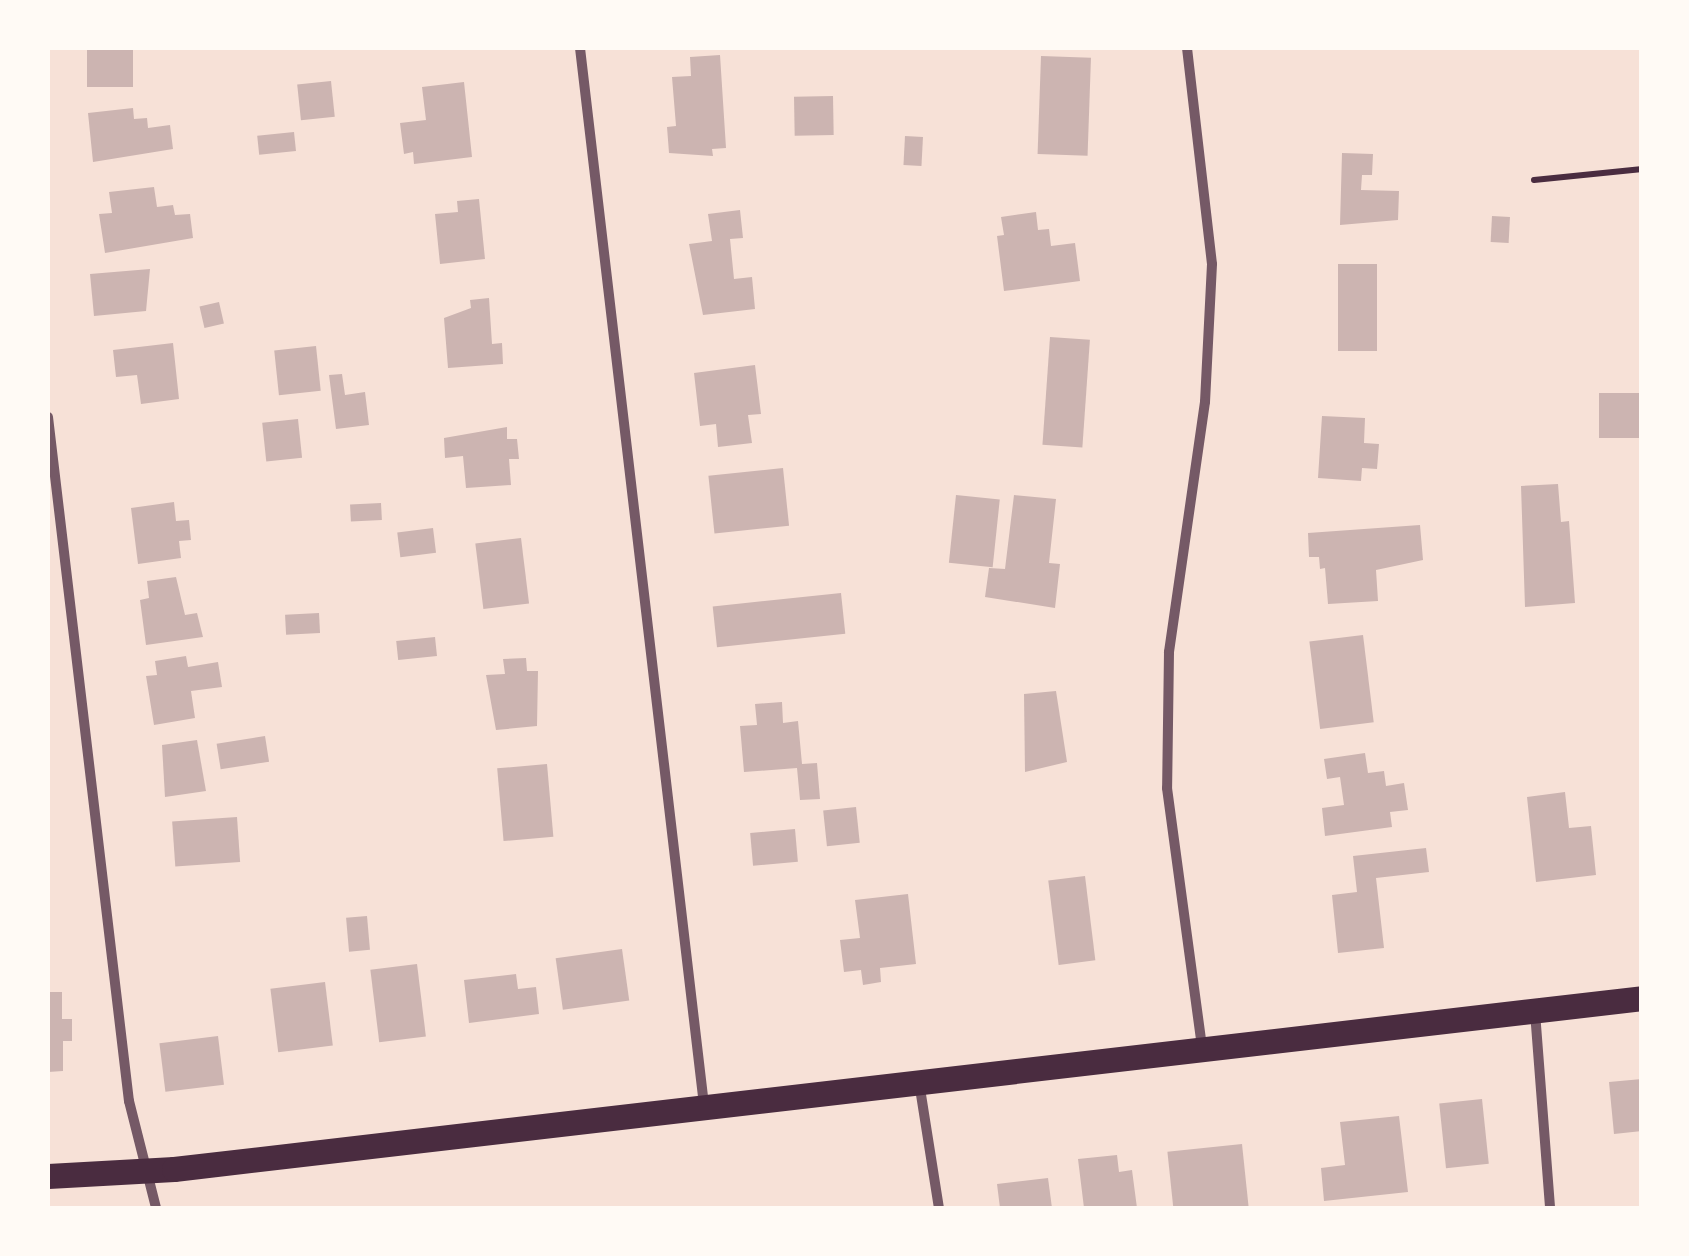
<!DOCTYPE html>
<style>
body{margin:0}
#map{position:relative;width:1689px;height:1256px;overflow:hidden;background:#f7e1d7;font-family:"Crimson Pro",serif}
div>[style]{position:absolute}
[style*='--x']{left:calc(var(--x)*1px);top:calc(var(--y)*1px);width:calc(var(--w)*1px);rotate:calc(var(--a)*1deg)}
.building>*{inset:0;background:#ccb4b1;transform-origin:0 0}
.path>*{height:6px;margin:-3px;padding:0 3px;transform-origin:3px;border-radius:3px;background:#4a2c40}
.minor>*{height:10px;margin:-5px;padding:0 5px;transform-origin:5px;border-radius:5px;background:#755966}
.primary>*{height:25px;margin:-12.5px;padding:0 12.5px;transform-origin:12.5px;border-radius:12.5px;background:#4a2c40}
span{translate:-50% -50%;white-space:nowrap;text-align:center;line-height:1.15;-webkit-text-stroke:10px #fffaf5;paint-order:stroke}
.frame{position:absolute;inset:0;border:50px solid #fffaf5;pointer-events:none}
</style>
<div id="map">
<div class="building">
<i style="left:87px;top:48px;width:46px;height:39px"></i>
<i style="clip-path:polygon(720px 55px,726px 148px,712px 149px,713px 156px,669px 153px,667px 127px,676px 126px,672px 77px,691px 76px,690px 57px)"></i>
<i style="left:1041px;top:56px;width:50px;height:98px;rotate:2deg"></i>
<i style="left:331px;top:81px;width:36px;height:34px;rotate:84deg"></i>
<i style="clip-path:polygon(464px 82px,472px 157px,414px 164px,413px 152px,404px 154px,400px 123px,426px 120px,422px 87px)"></i>
<i style="left:833px;top:96px;width:39px;height:39px;rotate:89deg"></i>
<i style="clip-path:polygon(133px 108px,134px 119px,147px 118px,148px 128px,170px 125px,173px 149px,93px 162px,88px 113px)"></i>
<i style="left:294px;top:132px;width:19px;height:37px;rotate:84deg"></i>
<i style="left:905px;top:136px;width:18px;height:29px;rotate:3deg"></i>
<i style="clip-path:polygon(1342px 153px,1373px 154px,1372px 175px,1362px 175px,1361px 190px,1399px 191px,1398px 220px,1340px 225px)"></i>
<i style="clip-path:polygon(154px 187px,157px 207px,173px 205px,175px 215px,190px 214px,193px 238px,105px 253px,99px 214px,112px 213px,109px 192px)"></i>
<i style="clip-path:polygon(479px 199px,485px 259px,440px 264px,435px 214px,458px 212px,457px 201px)"></i>
<i style="clip-path:polygon(740px 210px,743px 238px,730px 239px,734px 279px,752px 277px,755px 309px,703px 315px,689px 244px,712px 241px,708px 214px)"></i>
<i style="clip-path:polygon(1036px 212px,1038px 230px,1049px 229px,1051px 246px,1075px 243px,1080px 281px,1004px 291px,997px 236px,1004px 235px,1001px 217px)"></i>
<i style="left:1492px;top:216px;width:18px;height:26px;rotate:3deg"></i>
<i style="left:1338px;top:264px;width:39px;height:87px"></i>
<i style="clip-path:polygon(150px 269px,146px 311px,94px 316px,90px 274px)"></i>
<i style="clip-path:polygon(489px 298px,492px 344px,502px 343px,503px 364px,448px 368px,444px 318px,471px 308px,470px 300px)"></i>
<i style="left:219px;top:302px;width:22px;height:20px;rotate:77deg"></i>
<i style="left:1050px;top:337px;width:40px;height:108px;rotate:4deg"></i>
<i style="clip-path:polygon(173px 343px,179px 399px,141px 404px,137px 375px,116px 377px,113px 350px)"></i>
<i style="left:316px;top:346px;width:45px;height:42px;rotate:84deg"></i>
<i style="clip-path:polygon(755px 365px,761px 414px,748px 415px,752px 443px,718px 447px,716px 424px,700px 426px,694px 373px)"></i>
<i style="clip-path:polygon(342px 374px,345px 395px,365px 392px,369px 425px,336px 429px,329px 375px)"></i>
<i style="left:1642px;top:393px;width:45px;height:43px;rotate:90deg"></i>
<i style="clip-path:polygon(1322px 416px,1365px 418px,1364px 443px,1379px 444px,1377px 469px,1362px 468px,1361px 481px,1318px 478px)"></i>
<i style="left:298px;top:419px;width:39px;height:36px;rotate:84deg"></i>
<i style="clip-path:polygon(507px 427px,507px 439px,517px 439px,519px 459px,509px 459px,511px 485px,466px 488px,463px 456px,445px 458px,444px 438px)"></i>
<i style="left:783px;top:468px;width:58px;height:75px;rotate:84deg"></i>
<i style="clip-path:polygon(1558px 484px,1561px 522px,1569px 521px,1575px 603px,1525px 607px,1521px 486px)"></i>
<i style="left:956px;top:495px;width:44px;height:68px;rotate:6deg"></i>
<i style="clip-path:polygon(1014px 495px,1056px 499px,1049px 563px,1060px 564px,1055px 608px,985px 597px,989px 568px,1005px 569px)"></i>
<i style="clip-path:polygon(174px 502px,176px 521px,189px 520px,191px 540px,179px 541px,181px 558px,138px 564px,131px 508px)"></i>
<i style="left:381px;top:503px;width:17px;height:31px;rotate:87deg"></i>
<i style="clip-path:polygon(1420px 525px,1423px 560px,1376px 570px,1378px 601px,1328px 604px,1325px 568px,1320px 569px,1319px 557px,1309px 557px,1308px 533px)"></i>
<i style="left:433px;top:528px;width:25px;height:36px;rotate:83deg"></i>
<i style="left:521px;top:538px;width:66px;height:46px;rotate:83deg"></i>
<i style="clip-path:polygon(176px 577px,185px 615px,197px 613px,203px 637px,146px 645px,140px 600px,149px 598px,147px 581px)"></i>
<i style="left:841px;top:593px;width:41px;height:129px;rotate:84deg"></i>
<i style="left:319px;top:613px;width:20px;height:34px;rotate:87deg"></i>
<i style="left:1363px;top:635px;width:88px;height:54px;rotate:83deg"></i>
<i style="left:435px;top:637px;width:19px;height:39px;rotate:84deg"></i>
<i style="clip-path:polygon(186px 656px,188px 667px,218px 662px,222px 687px,191px 691px,195px 718px,154px 725px,146px 676px,157px 675px,155px 661px)"></i>
<i style="clip-path:polygon(526px 658px,527px 671px,538px 671px,537px 726px,496px 730px,486px 675px,505px 674px,503px 659px)"></i>
<i style="clip-path:polygon(1056px 691px,1067px 762px,1025px 772px,1024px 694px)"></i>
<i style="clip-path:polygon(782px 702px,783px 723px,798px 721px,802px 764px,817px 763px,820px 799px,800px 800px,797px 768px,744px 772px,740px 726px,757px 725px,755px 704px)"></i>
<i style="left:265px;top:736px;width:26px;height:49px;rotate:81deg"></i>
<i style="clip-path:polygon(197px 740px,206px 791px,165px 797px,162px 745px)"></i>
<i style="clip-path:polygon(1365px 753px,1368px 773px,1384px 771px,1386px 786px,1404px 783px,1408px 810px,1390px 812px,1392px 827px,1325px 836px,1322px 808px,1344px 805px,1340px 777px,1327px 779px,1324px 759px)"></i>
<i style="left:547px;top:764px;width:73px;height:50px;rotate:85deg"></i>
<i style="clip-path:polygon(1565px 792px,1569px 828px,1591px 826px,1596px 875px,1536px 882px,1527px 797px)"></i>
<i style="left:856px;top:807px;width:36px;height:33px;rotate:84deg"></i>
<i style="left:237px;top:817px;width:45px;height:65px;rotate:86deg"></i>
<i style="left:795px;top:829px;width:33px;height:45px;rotate:85deg"></i>
<i style="clip-path:polygon(1426px 848px,1429px 872px,1376px 878px,1384px 948px,1338px 953px,1332px 895px,1357px 892px,1353px 856px)"></i>
<i style="left:1085px;top:876px;width:85px;height:37px;rotate:83deg"></i>
<i style="clip-path:polygon(908px 894px,916px 964px,880px 968px,881px 982px,863px 985px,861px 970px,844px 972px,840px 940px,860px 938px,855px 900px)"></i>
<i style="left:367px;top:916px;width:34px;height:21px;rotate:85deg"></i>
<i style="left:622px;top:949px;width:52px;height:67px;rotate:82deg"></i>
<i style="left:417px;top:964px;width:73px;height:47px;rotate:83deg"></i>
<i style="clip-path:polygon(516px 974px,518px 989px,536px 987px,539px 1014px,469px 1023px,464px 980px)"></i>
<i style="left:325px;top:982px;width:64px;height:55px;rotate:83deg"></i>
<i style="clip-path:polygon(48px 992px,62px 992px,62px 1019px,72px 1019px,72px 1041px,63px 1041px,63px 1071px,48px 1072px)"></i>
<i style="left:218px;top:1036px;width:49px;height:59px;rotate:83deg"></i>
<i style="clip-path:polygon(1642px 1079px,1642px 1131px,1614px 1134px,1609px 1082px)"></i>
<i style="left:1482px;top:1099px;width:65px;height:43px;rotate:84deg"></i>
<i style="clip-path:polygon(1399px 1116px,1408px 1192px,1324px 1201px,1321px 1168px,1345px 1165px,1340px 1122px)"></i>
<i style="left:1242px;top:1144px;width:64px;height:75px;rotate:84deg"></i>
<i style="clip-path:polygon(1117px 1155px,1119px 1172px,1132px 1170px,1137px 1208px,1084px 1208px,1078px 1159px)"></i>
<i style="clip-path:polygon(1048px 1178px,1052px 1208px,1000px 1208px,997px 1184px)"></i>
</div>
<div class="path">
<i style="--x:1534;--y:180;--w:109;--a:-5.8"></i>
</div>
<div class="minor">
<i style="--x:580;--y:48;--w:1064;--a:83.31"></i>
<i style="--x:1187;--y:48;--w:217;--a:83.4"></i>
<i style="--x:1212;--y:264;--w:138;--a:92.9"></i>
<i style="--x:1205;--y:402;--w:253;--a:98.2"></i>
<i style="--x:1169;--y:652;--w:136;--a:90.8"></i>
<i style="--x:1167;--y:788;--w:261;--a:82.3"></i>
<i style="--x:48;--y:417;--w:689;--a:83.25"></i>
<i style="--x:129;--y:1101;--w:110;--a:75.8"></i>
<i style="--x:1535;--y:1012;--w:197;--a:85.6"></i>
<i style="--x:919;--y:1082;--w:128;--a:81"></i>
</div>
<div class="primary">
<i style="--x:48;--y:1176;--w:126;--a:-3.2"></i>
<i style="--x:174;--y:1169;--w:1478;--a:-6.64"></i>
</div>
<div class="frame"></div>
</div>
